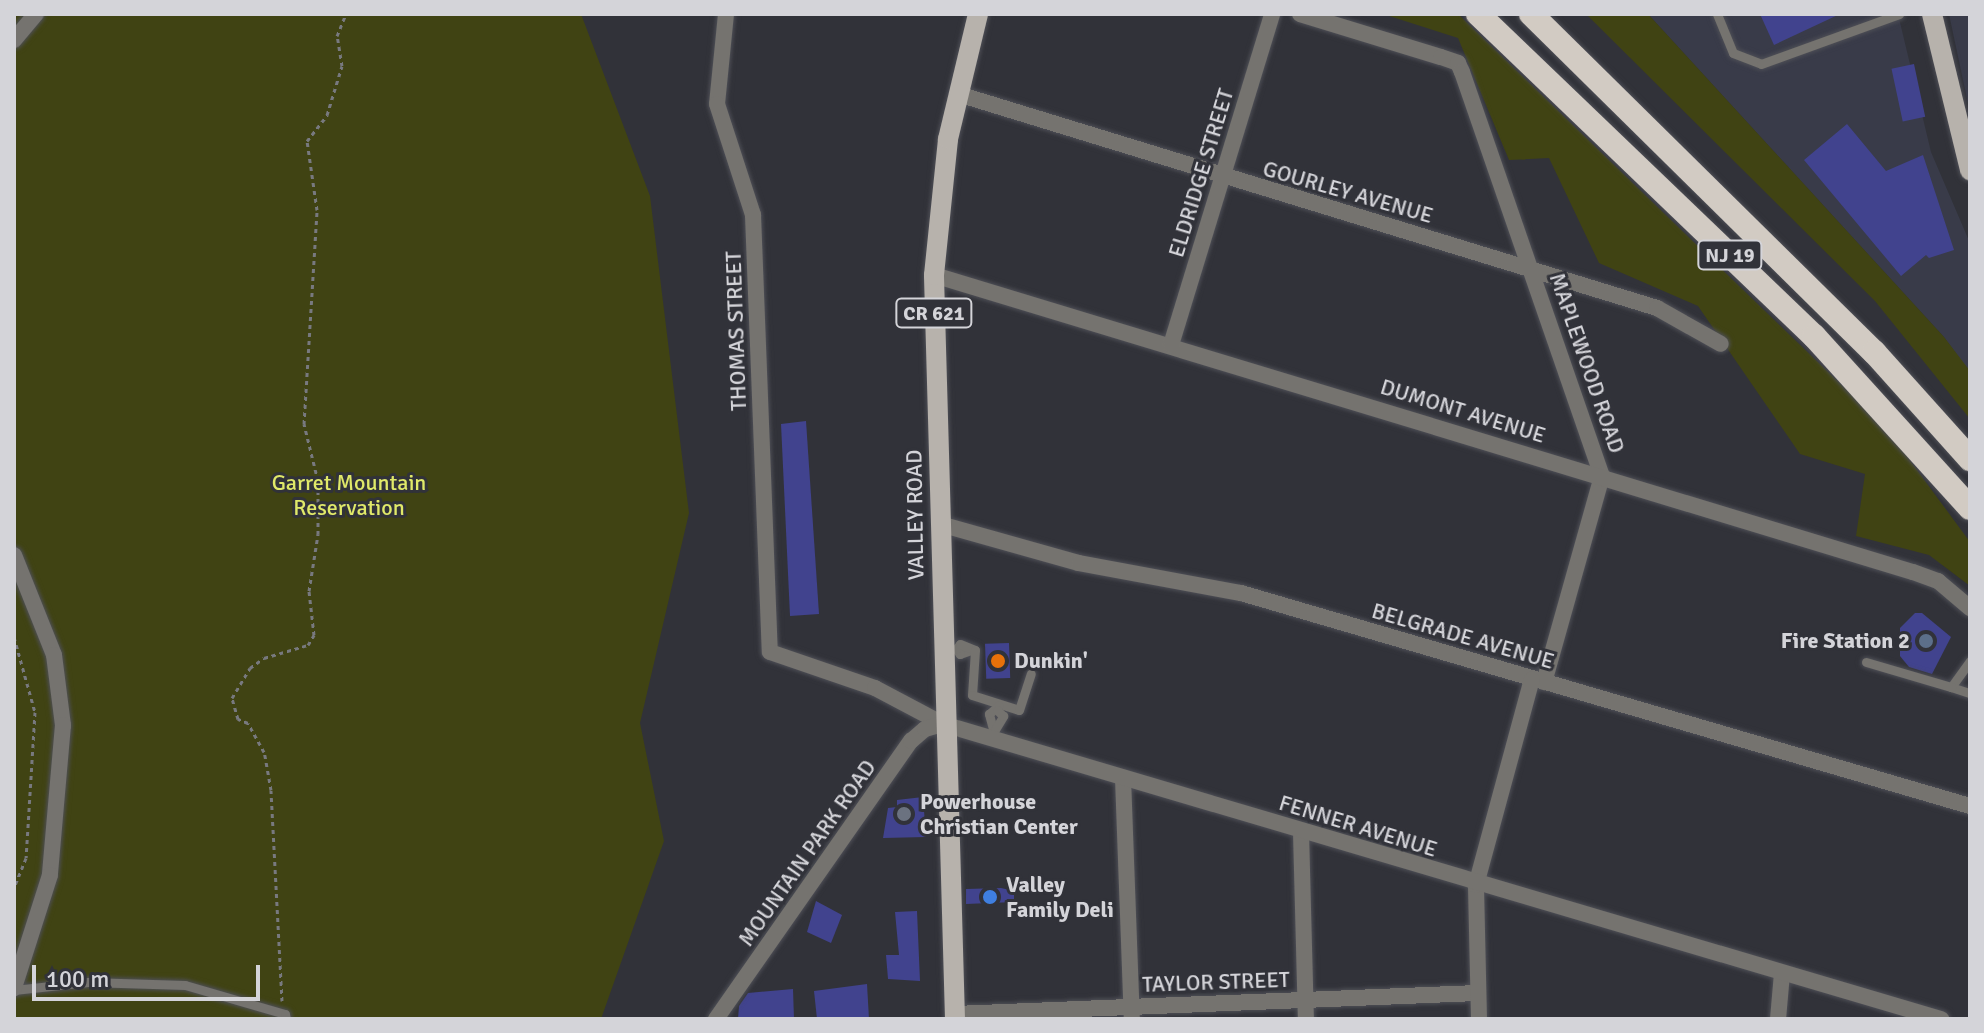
<!DOCTYPE html>
<style>
body{margin:0}
#map{position:relative;width:1984px;height:1033px;overflow:hidden;background:#313239;font-family:Signika,sans-serif}
div>[style]{position:absolute}
[style*='--x']{left:calc(var(--x)*1px);top:calc(var(--y)*1px);width:calc(var(--w)*1px);rotate:calc(var(--a)*1deg)}
.built>*{inset:0;background:#393b49}
.green>*{inset:0;background:#404313}
.building>*{inset:0;background:#41438e;transform-origin:0 0}
.path>*{height:3px;margin-top:-1.5px;transform-origin:0;background:repeating-linear-gradient(90deg,#78797f 0 4px,transparent 0 8px)}
.roads{filter:drop-shadow(0 0 2px #4e4f56) drop-shadow(0 0 2px #4e4f56)}
.service>*{height:9px;margin:-4.5px;padding:0 4.5px;transform-origin:4.5px;border-radius:4.5px;background:#75736f}
.minor>*{height:16px;margin:-8px;padding:0 8px;transform-origin:8px;border-radius:8px;background:#75736f}
.tertiary>*{height:16px;margin:-8px;padding:0 8px;transform-origin:8px;border-radius:8px;background:#75736f}
.primary>*{height:20px;margin:-10px;padding:0 10px;transform-origin:10px;border-radius:10px;background:#b7b2ac}
.motorway>*{height:24px;margin:-12px;padding:0 12px;transform-origin:12px;border-radius:12px;background:#d2cbc3}
.dots>*{width:22px;height:22px;translate:-50% -50%;box-sizing:border-box;border:4px solid #313239;border-radius:50%}
span{translate:-50% -50%;white-space:nowrap;text-align:center;line-height:1.15;-webkit-text-stroke:6px #313239;paint-order:stroke}
.shield-label span{padding:2px 6px;background:#313239;border:2px solid;border-radius:6px;-webkit-text-stroke-width:0}
.shield-label{font-size:20px;color:#d4d4d9;font-weight:700}
.street-label{font-size:22px;color:#d4d4d9}
.park-label{font-size:22px;color:#e0e969}
.poi-label{font-size:22px;color:#d4d4d9;font-weight:700}
.right{translate:-100% -50%;text-align:right}
.left{translate:0 -50%;text-align:left}
.frame{position:absolute;inset:0;border:16px solid #d4d4d9;pointer-events:none}
.scale{position:absolute;left:32px;top:965px;width:228px;height:36px;box-sizing:border-box;border:4px solid #d4d4d9;border-top:0;padding-left:10px;font-size:24px;line-height:28px;white-space:nowrap;color:#d4d4d9;-webkit-text-stroke:6px #313239;paint-order:stroke}
</style>
<div id="map">
<div class="built">
<i style="clip-path:polygon(1648px 14px,1898px 14px,1931px 152px,1970px 243px,1970px 373px,1944px 337px)"></i>
<i style="clip-path:polygon(1949px 14px,1970px 14px,1970px 113px)"></i>
</div>
<div class="green">
<i style="clip-path:polygon(14px 14px,581px 14px,650px 196px,689px 513px,640px 723px,664px 841px,601px 1019px,14px 1019px)"></i>
<i style="clip-path:polygon(1383px 14px,1458px 14px,1886px 428px,1970px 542px,1970px 586px,1929px 555px,1856px 536px,1865px 474px,1800px 454px,1698px 306px,1599px 263px,1549px 158px,1509px 160px,1458px 38px)"></i>
<i style="clip-path:polygon(1586px 14px,1648px 14px,1944px 337px,1970px 371px,1970px 419px,1875px 301px)"></i>
</div>
<div class="building">
<i style="clip-path:polygon(1760px 14px,1840px 14px,1774px 45px)"></i>
<i style="left:1914px;top:64px;width:54px;height:23px;rotate:78deg"></i>
<i style="clip-path:polygon(1847px 124px,1886px 171px,1923px 155px,1954px 250px,1929px 258px,1926px 255px,1901px 276px,1804px 160px)"></i>
<i style="clip-path:polygon(806px 421px,819px 614px,790px 616px,781px 424px)"></i>
<i style="clip-path:polygon(1915px 613px,1922px 613px,1951px 637px,1932px 674px,1909px 667px,1900px 656px,1900px 628px)"></i>
<i style="left:1009px;top:643px;width:35px;height:24px;rotate:88deg"></i>
<i style="clip-path:polygon(923px 797px,926px 837px,883px 838px,888px 808px,897px 807px,897px 800px)"></i>
<i style="clip-path:polygon(1001px 888px,1014px 891px,1014px 902px,966px 904px,966px 889px)"></i>
<i style="clip-path:polygon(816px 901px,842px 915px,831px 943px,807px 932px)"></i>
<i style="clip-path:polygon(917px 911px,920px 981px,888px 979px,886px 955px,899px 955px,895px 912px)"></i>
<i style="clip-path:polygon(867px 984px,869px 1019px,817px 1019px,814px 991px)"></i>
<i style="clip-path:polygon(793px 989px,794px 1019px,738px 1019px,739px 1006px,748px 993px)"></i>
</div>
<div class="path">
<i style="--x:14;--y:637;--w:78;--a:74.4"></i>
<i style="--x:35;--y:712;--w:146;--a:93.5"></i>
<i style="--x:26;--y:858;--w:32;--a:112"></i>
<i style="--x:282;--y:1001;--w:211;--a:-93"></i>
<i style="--x:271;--y:790;--w:39;--a:-100"></i>
<i style="--x:264;--y:752;--w:33;--a:-119"></i>
<i style="--x:248;--y:723;--w:11;--a:-158"></i>
<i style="--x:238;--y:719;--w:22;--a:-106"></i>
<i style="--x:232;--y:698;--w:35;--a:-59"></i>
<i style="--x:250;--y:668;--w:17;--a:-36"></i>
<i style="--x:264;--y:658;--w:46;--a:-16.5"></i>
<i style="--x:308;--y:645;--w:12;--a:-59"></i>
<i style="--x:314;--y:635;--w:44;--a:-96.5"></i>
<i style="--x:309;--y:591;--w:58;--a:-81"></i>
<i style="--x:318;--y:534;--w:53;--a:-90"></i>
<i style="--x:318;--y:481;--w:59;--a:-103.8"></i>
<i style="--x:304;--y:424;--w:214;--a:-86.5"></i>
<i style="--x:317;--y:210;--w:70;--a:-98.2"></i>
<i style="--x:307;--y:141;--w:33;--a:-52"></i>
<i style="--x:327;--y:115;--w:51;--a:-73"></i>
<i style="--x:342;--y:66;--w:30;--a:-99"></i>
<i style="--x:337;--y:36;--w:24;--a:-68"></i>
</div>
<div class="roads">
<div class="service">
<i style="--x:1717;--y:14;--w:42;--a:67.7"></i>
<i style="--x:1733;--y:53;--w:30;--a:21"></i>
<i style="--x:1761;--y:64;--w:147;--a:-19.9"></i>
<i style="--x:971;--y:650;--w:12;--a:160"></i>
<i style="--x:960;--y:654;--w:6;--a:-129"></i>
<i style="--x:956;--y:649;--w:6;--a:-51"></i>
<i style="--x:960;--y:644;--w:16;--a:22"></i>
<i style="--x:975;--y:650;--w:45;--a:93.8"></i>
<i style="--x:972;--y:695;--w:49;--a:17.7"></i>
<i style="--x:1019;--y:710;--w:38;--a:-72"></i>
<i style="--x:1970;--y:661;--w:32;--a:126"></i>
<i style="--x:1951;--y:687;--w:20;--a:18"></i>
<i style="--x:1866;--y:662;--w:89;--a:16.4"></i>
<i style="--x:993;--y:729;--w:16;--a:-105"></i>
<i style="--x:989;--y:714;--w:13;--a:-42"></i>
<i style="--x:990;--y:738;--w:26;--a:-59"></i>
<i style="--x:1003;--y:716;--w:8;--a:-135"></i>
<i style="--x:14;--y:990;--w:74;--a:-6.2"></i>
<i style="--x:88;--y:982;--w:97;--a:1.8"></i>
<i style="--x:185;--y:985;--w:104;--a:16.2"></i>
<i style="--x:285;--y:1014;--w:5;--a:79"></i>
</div>
<div class="minor">
<i style="--x:726;--y:14;--w:90;--a:95.7"></i>
<i style="--x:717;--y:104;--w:117;--a:72"></i>
<i style="--x:753;--y:215;--w:437;--a:87.8"></i>
<i style="--x:770;--y:652;--w:111;--a:18.9"></i>
<i style="--x:875;--y:688;--w:77;--a:27.9"></i>
<i style="--x:1300;--y:14;--w:147;--a:17"></i>
<i style="--x:1441;--y:57;--w:18;--a:19"></i>
<i style="--x:1458;--y:63;--w:10;--a:66"></i>
<i style="--x:1462;--y:72;--w:428;--a:70.9"></i>
<i style="--x:1602;--y:476;--w:214;--a:105.7"></i>
<i style="--x:14;--y:40;--w:34;--a:-50"></i>
<i style="--x:958;--y:94;--w:731;--a:17.02"></i>
<i style="--x:1657;--y:308;--w:73;--a:29.4"></i>
<i style="--x:934;--y:275;--w:1023;--a:16.88"></i>
<i style="--x:1913;--y:572;--w:27;--a:20"></i>
<i style="--x:1938;--y:581;--w:42;--a:40.2"></i>
<i style="--x:1171;--y:345;--w:346;--a:-73"></i>
<i style="--x:940;--y:524;--w:144;--a:15.7"></i>
<i style="--x:1079;--y:563;--w:165;--a:10.5"></i>
<i style="--x:1241;--y:593;--w:759;--a:16.29"></i>
<i style="--x:14;--y:555;--w:108;--a:68.2"></i>
<i style="--x:54;--y:655;--w:71;--a:82.7"></i>
<i style="--x:63;--y:725;--w:151;--a:95"></i>
<i style="--x:50;--y:875;--w:119;--a:107.7"></i>
<i style="--x:1123;--y:778;--w:241;--a:87.9"></i>
<i style="--x:1301;--y:832;--w:187;--a:88.5"></i>
<i style="--x:955;--y:1014;--w:523;--a:-2.3"></i>
<i style="--x:1479;--y:1019;--w:134;--a:-91.3"></i>
<i style="--x:1476;--y:885;--w:213;--a:-74.8"></i>
<i style="--x:1778;--y:1019;--w:46;--a:-85"></i>
</div>
<div class="tertiary">
<i style="--x:716;--y:1019;--w:340;--a:-55"></i>
<i style="--x:911;--y:741;--w:18;--a:-41"></i>
<i style="--x:925;--y:729;--w:19;--a:-16"></i>
<i style="--x:943;--y:724;--w:1041;--a:16.47"></i>
</div>
<div class="primary">
<i style="--x:1932;--y:14;--w:161;--a:76.3"></i>
<i style="--x:955;--y:1019;--w:744;--a:-91.62"></i>
<i style="--x:934;--y:275;--w:137;--a:-84.1"></i>
<i style="--x:948;--y:139;--w:129;--a:-76.5"></i>
</div>
<div class="motorway">
<i style="--x:1478;--y:14;--w:465;--a:43.8"></i>
<i style="--x:1814;--y:336;--w:232;--a:47.8"></i>
<i style="--x:1531;--y:14;--w:482;--a:44.6"></i>
<i style="--x:1874;--y:352;--w:144;--a:48.1"></i>
</div>
</div>
<div class="dots">
<i style="left:1926px;top:641px;background:#5c6f8a"></i>
<i style="left:998px;top:661px;background:#e8710a"></i>
<i style="left:904px;top:814px;background:#6b7280"></i>
<i style="left:990px;top:897px;background:#3f7fe0"></i>
</div>
<div class="shield-label">
<span style="left:1730px;top:255px">NJ 19</span>
<span style="left:934px;top:313px">CR 621</span>
</div>
<div class="street-label">
<span style="left:1201px;top:173px;rotate:-73deg">ELDRIDGE STREET</span>
<span style="left:1348px;top:192px;rotate:16deg">GOURLEY AVENUE</span>
<span style="left:736px;top:331px;rotate:-92deg">THOMAS STREET</span>
<span style="left:1587px;top:363px;rotate:71deg">MAPLEWOOD ROAD</span>
<span style="left:1463px;top:411px;rotate:17deg">DUMONT AVENUE</span>
<span style="left:915px;top:515px;rotate:-91deg">VALLEY ROAD</span>
<span style="left:1463px;top:636px;rotate:16deg">BELGRADE AVENUE</span>
<span style="left:1358px;top:826px;rotate:17deg">FENNER AVENUE</span>
<span style="left:807px;top:853px;rotate:-55deg">MOUNTAIN PARK ROAD</span>
<span style="left:1216px;top:982px;rotate:-2deg">TAYLOR STREET</span>
</div>
<div class="park-label">
<span style="left:349px;top:495px">Garret Mountain<br>Reservation</span>
</div>
<div class="poi-label">
<span class="right" style="left:1910px;top:641px">Fire Station 2</span>
<span class="left" style="left:1014px;top:661px">Dunkin'</span>
<span class="left" style="left:920px;top:814px">Powerhouse<br>Christian Center</span>
<span class="left" style="left:1006px;top:897px">Valley<br>Family Deli</span>
</div>
<div class="frame"></div>
<div class="scale">100 m</div>
</div>
